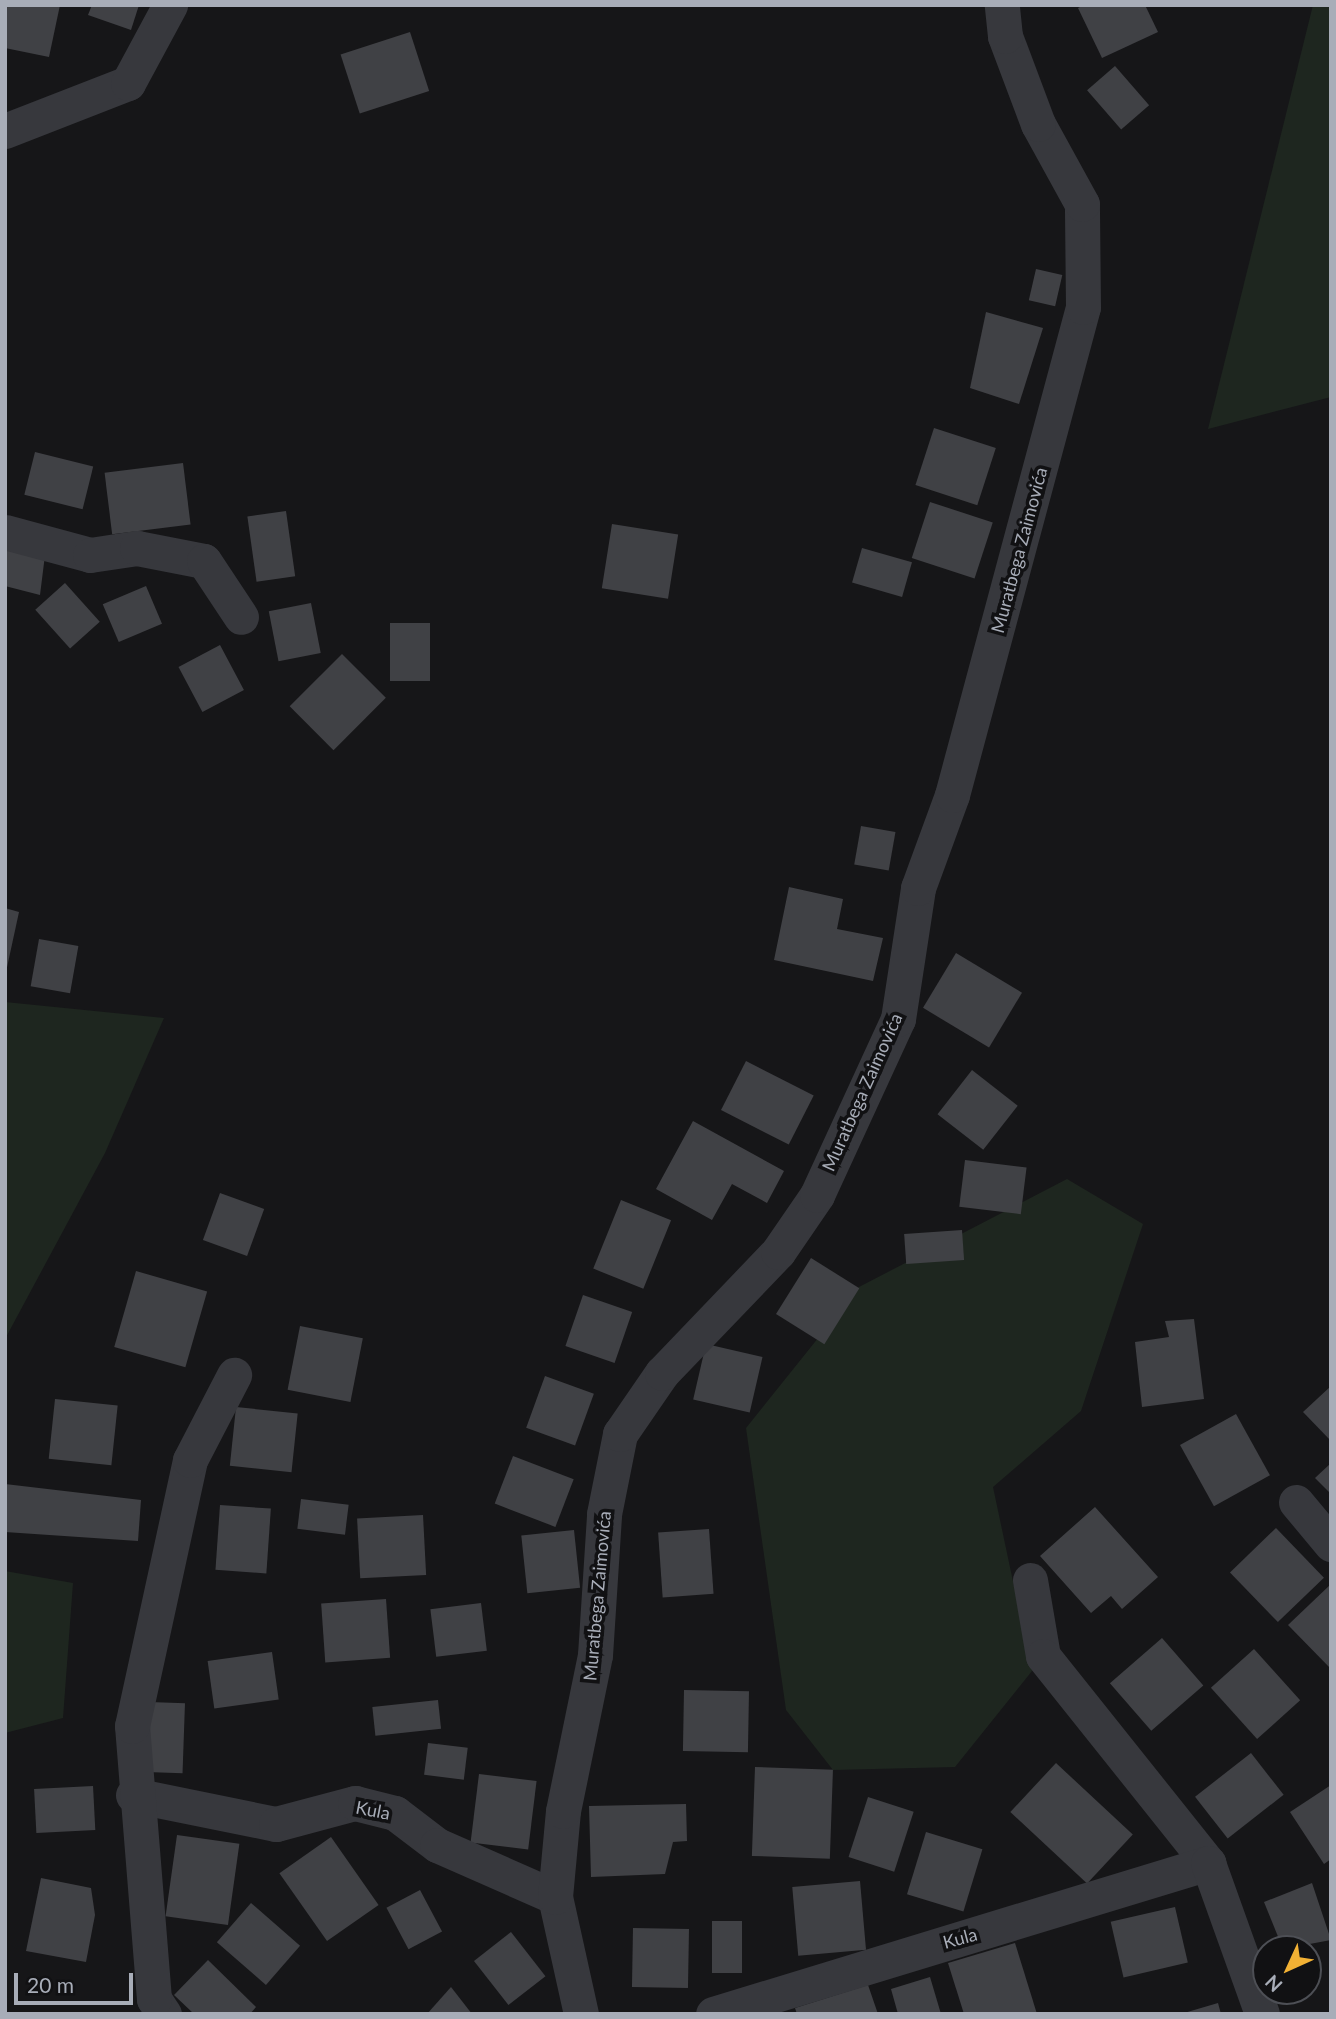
<!DOCTYPE html>
<meta charset="utf-8">
<style>
body{margin:0}
#map{position:relative;width:1336px;height:2019px;overflow:hidden;background:#161618;font-family:Lato,sans-serif}
div>[style]{position:absolute}
[style*='--x']{left:calc(var(--x)*1px);top:calc(var(--y)*1px);width:calc(var(--w)*1px);rotate:calc(var(--a)*1deg)}
.green>*{inset:0;background:#1e261f}
.building>*{inset:0;background:#404145;transform-origin:0 0}
.street>*{height:35px;margin:-17.5px;padding:0 17.5px;transform-origin:17.5px;border-radius:17.5px;background:#37383d}
span{translate:-50% -50%;white-space:nowrap;text-align:center;line-height:1.15;-webkit-text-stroke:7px #111113;paint-order:stroke}
.street-label{font-size:18px;color:#a8adb8}
.frame{position:absolute;inset:0;border:7px solid #a8adb8;pointer-events:none}
.north{position:absolute;left:1252px;top:1935px;width:70px;height:70px;box-sizing:border-box;background:#111113;border:2px solid #4d4f55;border-radius:50%;rotate:225deg;font-size:19px;font-weight:700;line-height:28px;text-align:center;color:#a8adb8}
.north::after{content:'';display:block;margin:auto;width:24px;height:32px;background:#f2b134;clip-path:polygon(50% 0,100% 100%,50% 72%,0 100%)}
.scale{position:absolute;left:14px;top:1973px;width:119px;height:32px;box-sizing:border-box;border:4px solid #a8adb8;border-top:0;padding-left:9px;font-size:21px;line-height:24px;white-space:nowrap;color:#a8adb8;-webkit-text-stroke:5px #111113;paint-order:stroke}
</style>
<div id="map">
<div class="green">
<i style="clip-path:polygon(1313px 5px,1331px 5px,1331px 397px,1208px 429px)"></i>
<i style="clip-path:polygon(5px 1002px,164px 1018px,105px 1153px,5px 1339px)"></i>
<i style="clip-path:polygon(1067px 1179px,1143px 1224px,1081px 1411px,993px 1487px,1032px 1671px,955px 1767px,833px 1770px,786px 1710px,746px 1428px,859px 1287px)"></i>
<i style="clip-path:polygon(5px 1571px,73px 1583px,63px 1718px,5px 1733px)"></i>
</div>
<div class="building">
<i style="clip-path:polygon(5px 5px,60px 5px,49px 57px,5px 48px)"></i>
<i style="clip-path:polygon(92px 5px,139px 5px,131px 30px,88px 15px)"></i>
<i style="clip-path:polygon(1084px 5px,1145px 5px,1158px 32px,1102px 58px,1078px 8px)"></i>
<i style="left:410px;top:32px;width:62px;height:73px;rotate:72deg"></i>
<i style="left:1115px;top:66px;width:52px;height:37px;rotate:49deg"></i>
<i style="left:1036px;top:269px;width:27px;height:32px;rotate:13deg"></i>
<i style="clip-path:polygon(986px 312px,1043px 328px,1019px 404px,970px 388px)"></i>
<i style="left:934px;top:428px;width:65px;height:60px;rotate:18deg"></i>
<i style="left:35px;top:452px;width:60px;height:44px;rotate:14deg"></i>
<i style="left:183px;top:463px;width:62px;height:79px;rotate:83deg"></i>
<i style="left:930px;top:502px;width:66px;height:59px;rotate:18deg"></i>
<i style="left:286px;top:511px;width:66px;height:39px;rotate:82deg"></i>
<i style="left:612px;top:524px;width:67px;height:65px;rotate:9deg"></i>
<i style="clip-path:polygon(5px 545px,45px 555px,40px 595px,5px 586px)"></i>
<i style="left:862px;top:548px;width:52px;height:36px;rotate:16deg"></i>
<i style="left:65px;top:583px;width:52px;height:40px;rotate:48deg"></i>
<i style="left:146px;top:586px;width:41px;height:47px;rotate:67deg"></i>
<i style="left:311px;top:603px;width:51px;height:43px;rotate:79deg"></i>
<i style="left:390px;top:623px;width:40px;height:58px"></i>
<i style="left:220px;top:645px;width:51px;height:47px;rotate:62deg"></i>
<i style="left:342px;top:654px;width:62px;height:74px;rotate:45deg"></i>
<i style="left:861px;top:826px;width:35px;height:39px;rotate:10deg"></i>
<i style="clip-path:polygon(789px 887px,843px 899px,837px 929px,883px 938px,873px 981px,774px 960px)"></i>
<i style="clip-path:polygon(5px 908px,19px 912px,6px 972px,5px 972px)"></i>
<i style="left:39px;top:939px;width:40px;height:48px;rotate:10deg"></i>
<i style="left:956px;top:953px;width:77px;height:64px;rotate:31deg"></i>
<i style="left:746px;top:1061px;width:76px;height:55px;rotate:27deg"></i>
<i style="left:972px;top:1070px;width:58px;height:56px;rotate:38deg"></i>
<i style="clip-path:polygon(693px 1121px,784px 1171px,767px 1203px,732px 1184px,712px 1220px,656px 1189px)"></i>
<i style="left:965px;top:1160px;width:62px;height:47px;rotate:7deg"></i>
<i style="left:220px;top:1193px;width:47px;height:50px;rotate:20deg"></i>
<i style="left:621px;top:1200px;width:54px;height:74px;rotate:22deg"></i>
<i style="left:962px;top:1230px;width:30px;height:58px;rotate:86deg"></i>
<i style="left:811px;top:1258px;width:57px;height:66px;rotate:32deg"></i>
<i style="left:136px;top:1271px;width:74px;height:79px;rotate:16deg"></i>
<i style="left:583px;top:1295px;width:52px;height:54px;rotate:19deg"></i>
<i style="clip-path:polygon(1194px 1319px,1204px 1399px,1142px 1407px,1135px 1342px,1169px 1337px,1165px 1321px)"></i>
<i style="left:300px;top:1326px;width:64px;height:65px;rotate:11deg"></i>
<i style="left:706px;top:1344px;width:58px;height:57px;rotate:13deg"></i>
<i style="left:545px;top:1376px;width:52px;height:55px;rotate:20deg"></i>
<i style="clip-path:polygon(1331px 1386px,1331px 1441px,1303px 1412px)"></i>
<i style="left:55px;top:1399px;width:63px;height:60px;rotate:6deg"></i>
<i style="left:236px;top:1407px;width:62px;height:59px;rotate:6deg"></i>
<i style="left:1236px;top:1414px;width:70px;height:64px;rotate:61deg"></i>
<i style="left:513px;top:1456px;width:65px;height:51px;rotate:21deg"></i>
<i style="clip-path:polygon(1331px 1463px,1331px 1494px,1315px 1478px)"></i>
<i style="clip-path:polygon(5px 1484px,141px 1500px,138px 1541px,5px 1532px)"></i>
<i style="left:301px;top:1499px;width:48px;height:30px;rotate:7deg"></i>
<i style="left:220px;top:1505px;width:51px;height:65px;rotate:4deg"></i>
<i style="clip-path:polygon(1095px 1507px,1158px 1577px,1122px 1609px,1111px 1596px,1091px 1613px,1040px 1556px)"></i>
<i style="left:423px;top:1515px;width:60px;height:66px;rotate:87deg"></i>
<i style="left:1276px;top:1528px;width:69px;height:64px;rotate:46deg"></i>
<i style="left:709px;top:1529px;width:65px;height:51px;rotate:86deg"></i>
<i style="left:574px;top:1530px;width:58px;height:53px;rotate:84deg"></i>
<i style="clip-path:polygon(1331px 1584px,1331px 1669px,1288px 1625px)"></i>
<i style="left:386px;top:1599px;width:59px;height:65px;rotate:86deg"></i>
<i style="left:481px;top:1603px;width:48px;height:51px;rotate:83deg"></i>
<i style="left:1162px;top:1638px;width:63px;height:69px;rotate:49deg"></i>
<i style="left:1254px;top:1649px;width:69px;height:58px;rotate:48deg"></i>
<i style="left:272px;top:1652px;width:48px;height:65px;rotate:82deg"></i>
<i style="left:684px;top:1690px;width:65px;height:61px;rotate:1deg"></i>
<i style="left:438px;top:1700px;width:29px;height:66px;rotate:84deg"></i>
<i style="left:149px;top:1702px;width:36px;height:70px;rotate:2deg"></i>
<i style="left:428px;top:1743px;width:40px;height:32px;rotate:7deg"></i>
<i style="left:1251px;top:1753px;width:53px;height:71px;rotate:52deg"></i>
<i style="left:1056px;top:1763px;width:105px;height:67px;rotate:43deg"></i>
<i style="left:755px;top:1767px;width:78px;height:89px;rotate:2deg"></i>
<i style="left:479px;top:1774px;width:58px;height:69px;rotate:7deg"></i>
<i style="clip-path:polygon(1331px 1785px,1331px 1859px,1324px 1864px,1290px 1812px)"></i>
<i style="left:93px;top:1786px;width:44px;height:59px;rotate:87deg"></i>
<i style="left:868px;top:1797px;width:48px;height:63px;rotate:18deg"></i>
<i style="clip-path:polygon(686px 1804px,687px 1841px,673px 1842px,665px 1874px,591px 1877px,589px 1806px)"></i>
<i style="left:926px;top:1832px;width:59px;height:65px;rotate:17deg"></i>
<i style="left:177px;top:1835px;width:63px;height:82px;rotate:8deg"></i>
<i style="left:331px;top:1837px;width:83px;height:63px;rotate:55deg"></i>
<i style="clip-path:polygon(41px 1878px,91px 1888px,95px 1915px,86px 1962px,26px 1951px)"></i>
<i style="left:860px;top:1881px;width:69px;height:68px;rotate:85deg"></i>
<i style="clip-path:polygon(1312px 1883px,1331px 1940px,1283px 1949px,1264px 1902px)"></i>
<i style="left:420px;top:1890px;width:47px;height:38px;rotate:62deg"></i>
<i style="left:251px;top:1903px;width:65px;height:52px;rotate:41deg"></i>
<i style="left:1175px;top:1907px;width:57px;height:66px;rotate:77deg"></i>
<i style="left:712px;top:1921px;width:30px;height:52px"></i>
<i style="left:633px;top:1928px;width:56px;height:59px;rotate:1deg"></i>
<i style="left:511px;top:1932px;width:56px;height:47px;rotate:52deg"></i>
<i style="clip-path:polygon(1015px 1943px,1037px 2014px,964px 2014px,948px 1963px)"></i>
<i style="clip-path:polygon(208px 1960px,256px 2007px,250px 2014px,194px 2014px,174px 1995px)"></i>
<i style="clip-path:polygon(930px 1977px,941px 2014px,898px 2014px,891px 1989px)"></i>
<i style="clip-path:polygon(868px 1985px,878px 2014px,797px 2014px,795px 2008px)"></i>
<i style="clip-path:polygon(451px 1987px,472px 2014px,427px 2014px)"></i>
<i style="clip-path:polygon(1218px 2003px,1221px 2014px,1184px 2014px,1184px 2013px)"></i>
</div>
<div class="street">
<i style="--x:5;--y:131;--w:132;--a:-21.3"></i>
<i style="--x:128;--y:83;--w:89;--a:-61.7"></i>
<i style="--x:5;--y:532;--w:88;--a:15.1"></i>
<i style="--x:90;--y:555;--w:48;--a:-8.5"></i>
<i style="--x:137;--y:548;--w:68;--a:11"></i>
<i style="--x:204;--y:561;--w:67;--a:56.5"></i>
<i style="--x:1296;--y:1502;--w:55;--a:50.2"></i>
<i style="--x:1030;--y:1580;--w:77;--a:80.3"></i>
<i style="--x:1043;--y:1656;--w:265;--a:51.4"></i>
<i style="--x:133;--y:1795;--w:146;--a:11.5"></i>
<i style="--x:276;--y:1824;--w:82;--a:-14.9"></i>
<i style="--x:355;--y:1803;--w:41;--a:14"></i>
<i style="--x:395;--y:1813;--w:53;--a:37.3"></i>
<i style="--x:437;--y:1845;--w:129;--a:23.8"></i>
<i style="--x:164;--y:2014;--w:18;--a:-124"></i>
<i style="--x:154;--y:1999;--w:274;--a:-94.6"></i>
<i style="--x:132;--y:1726;--w:272;--a:-77.7"></i>
<i style="--x:190;--y:1460;--w:96;--a:-62.6"></i>
<i style="--x:581;--y:2014;--w:120;--a:-102.5"></i>
<i style="--x:555;--y:1897;--w:86;--a:-84.7"></i>
<i style="--x:563;--y:1811;--w:159;--a:-78.4"></i>
<i style="--x:595;--y:1655;--w:141;--a:-86.3"></i>
<i style="--x:604;--y:1514;--w:82;--a:-78.7"></i>
<i style="--x:620;--y:1434;--w:74;--a:-55.5"></i>
<i style="--x:662;--y:1373;--w:168;--a:-46.2"></i>
<i style="--x:778;--y:1252;--w:69;--a:-55.6"></i>
<i style="--x:817;--y:1195;--w:194;--a:-65.3"></i>
<i style="--x:898;--y:1019;--w:133;--a:-81.3"></i>
<i style="--x:918;--y:888;--w:99;--a:-69.9"></i>
<i style="--x:952;--y:795;--w:505;--a:-74.97"></i>
<i style="--x:1083;--y:307;--w:103;--a:-90.6"></i>
<i style="--x:1082;--y:204;--w:91;--a:-118.8"></i>
<i style="--x:1038;--y:124;--w:94;--a:-110.6"></i>
<i style="--x:1005;--y:36;--w:31;--a:-96"></i>
<i style="--x:713;--y:2014;--w:518;--a:-16.96"></i>
<i style="--x:1208;--y:1863;--w:160;--a:70.3"></i>
</div>
<div class="street-label">
<span style="left:1019px;top:550px;rotate:-75deg">Muratbega Zaimovića</span>
<span style="left:862px;top:1092px;rotate:-66deg">Muratbega Zaimovića</span>
<span style="left:597px;top:1596px;rotate:-85deg">Muratbega Zaimovića</span>
<span style="left:373px;top:1810px;rotate:11deg">Kula</span>
<span style="left:960px;top:1938px;rotate:-15deg">Kula</span>
</div>
<div class="frame"></div>
<div class="north">N</div>
<div class="scale">20 m</div>
</div>
